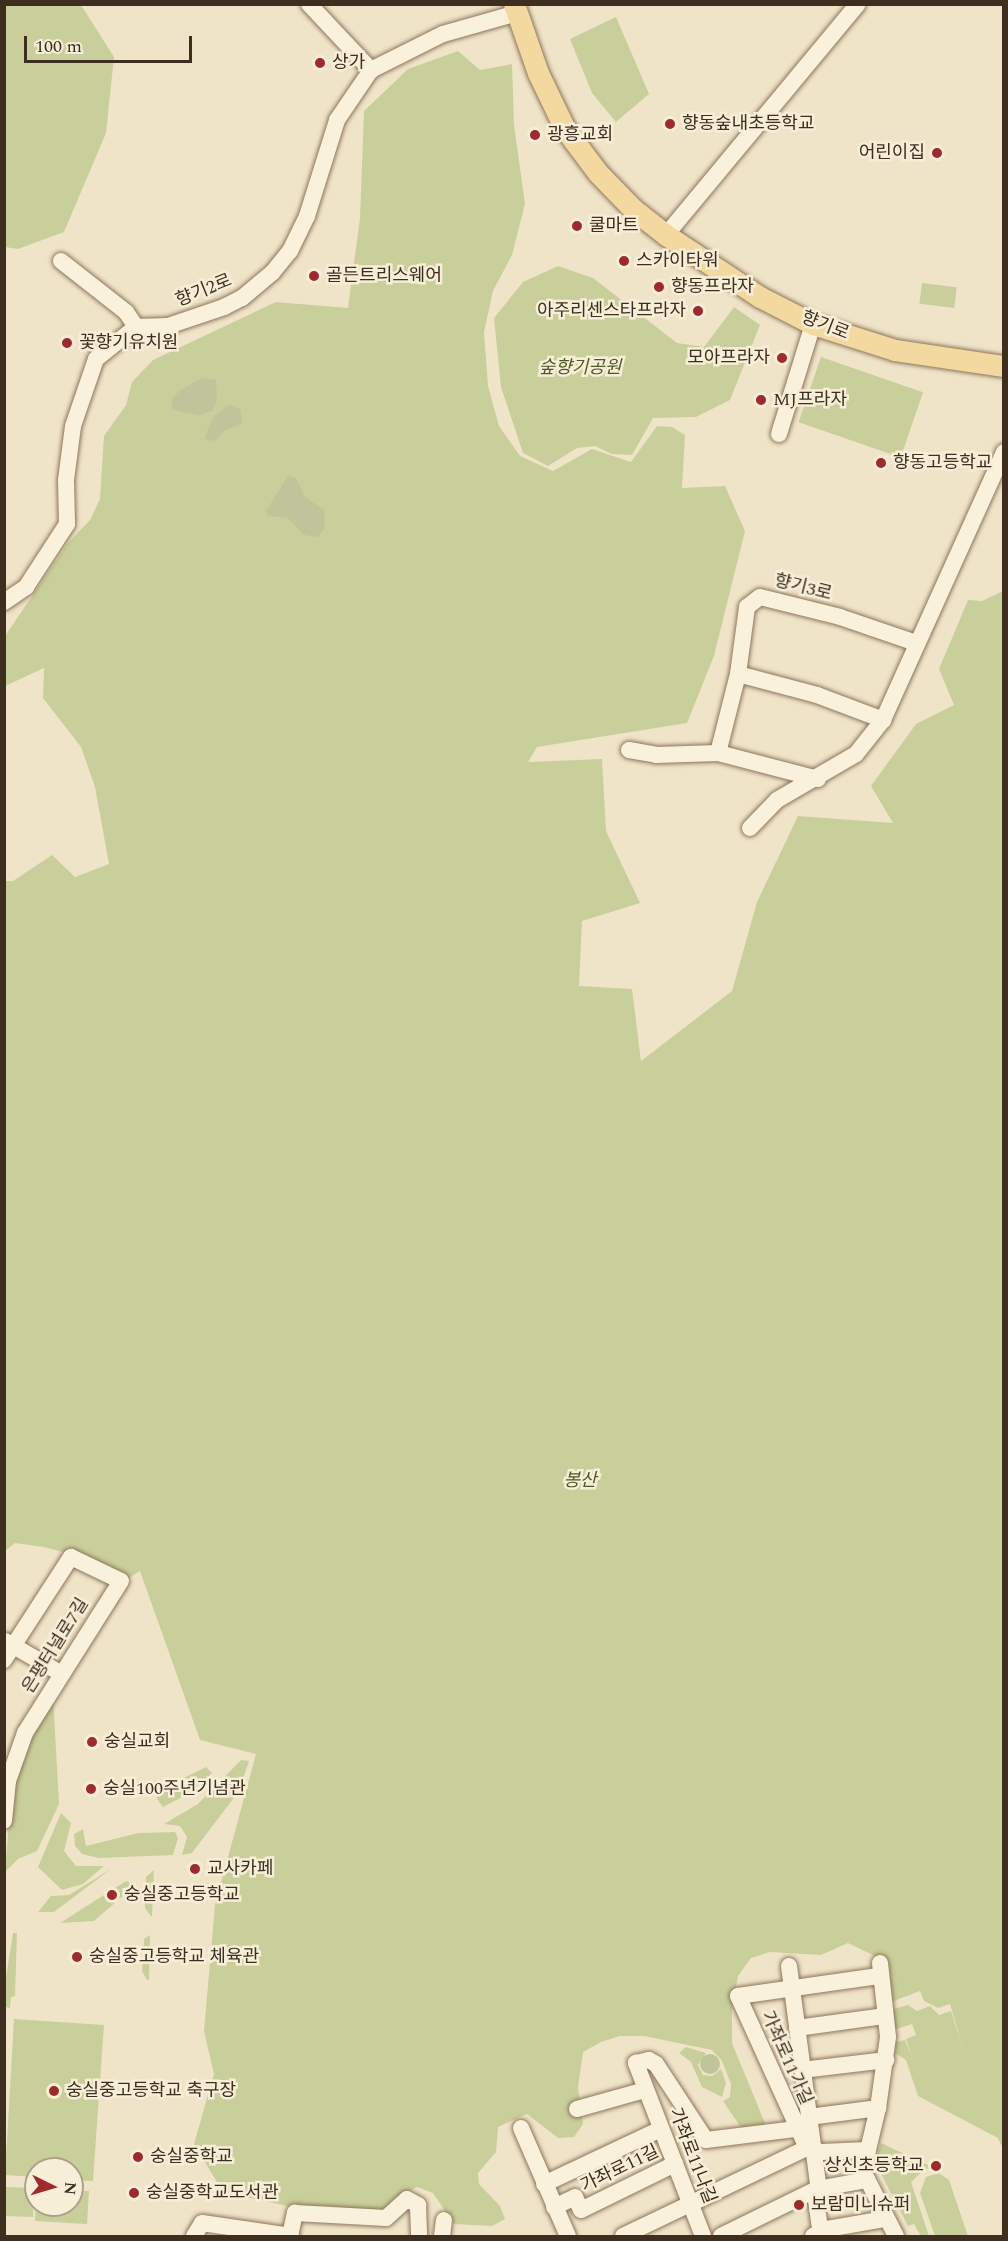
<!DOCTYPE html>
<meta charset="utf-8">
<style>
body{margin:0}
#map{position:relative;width:1008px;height:2241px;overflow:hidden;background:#f0e4c8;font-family:Spectral,"Noto Sans KR",serif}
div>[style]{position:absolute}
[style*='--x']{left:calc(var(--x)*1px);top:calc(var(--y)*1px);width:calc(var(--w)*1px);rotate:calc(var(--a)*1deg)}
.green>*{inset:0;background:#c9cf9b;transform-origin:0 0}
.cemetery>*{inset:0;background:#bfc49a}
.round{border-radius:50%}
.roads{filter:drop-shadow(0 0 2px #8d765c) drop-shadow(0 0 2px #8d765c)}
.minor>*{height:16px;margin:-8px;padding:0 8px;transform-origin:8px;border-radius:8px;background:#faf1dc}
.major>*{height:21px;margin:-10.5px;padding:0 10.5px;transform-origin:10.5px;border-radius:10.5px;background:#f3d9a0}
.dots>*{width:16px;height:16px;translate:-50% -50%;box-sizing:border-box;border:3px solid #f7eed8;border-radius:50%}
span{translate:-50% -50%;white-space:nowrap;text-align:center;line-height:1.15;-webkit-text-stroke:5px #f7eed8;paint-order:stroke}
.poi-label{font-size:18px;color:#3d2e20}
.left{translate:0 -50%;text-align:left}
.right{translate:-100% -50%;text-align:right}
.street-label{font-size:18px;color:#3d2e20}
.park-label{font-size:18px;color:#4d5a26;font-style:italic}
.frame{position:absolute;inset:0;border:6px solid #3d2e20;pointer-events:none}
.north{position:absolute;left:24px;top:2157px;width:60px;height:60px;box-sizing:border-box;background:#f7eed8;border:2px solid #ada18e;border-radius:50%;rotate:95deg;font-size:16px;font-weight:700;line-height:24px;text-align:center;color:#3d2e20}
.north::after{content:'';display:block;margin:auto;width:21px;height:27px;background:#9e2a2b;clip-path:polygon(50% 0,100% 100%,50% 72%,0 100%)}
.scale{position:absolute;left:24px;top:36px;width:168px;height:27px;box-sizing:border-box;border:3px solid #3d2e20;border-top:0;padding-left:8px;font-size:18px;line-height:21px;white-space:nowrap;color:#3d2e20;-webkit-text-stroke:4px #f7eed8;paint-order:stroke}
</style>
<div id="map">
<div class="green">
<i style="clip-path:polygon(4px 5px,81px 5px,114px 57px,106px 133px,64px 232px,18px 249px,5px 247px)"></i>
<i style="clip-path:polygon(616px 17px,649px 94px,616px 122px,592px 93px,570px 39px)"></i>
<i style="clip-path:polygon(458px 51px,480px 70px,512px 64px,514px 125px,525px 204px,512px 255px,493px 291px,484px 332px,488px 386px,499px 426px,520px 456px,553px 471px,592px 449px,631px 462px,657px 426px,672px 427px,685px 435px,682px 488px,725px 486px,745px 531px,714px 656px,687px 723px,537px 747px,528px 762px,602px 759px,606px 831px,640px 903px,582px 921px,579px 986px,632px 989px,641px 1061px,732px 991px,757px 902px,798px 816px,893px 823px,871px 786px,916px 724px,954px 705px,939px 669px,968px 600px,982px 601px,1003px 591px,1003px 2149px,998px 2138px,918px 2096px,906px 2060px,895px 2053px,896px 2042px,905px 2040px,912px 2056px,906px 2039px,916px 2035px,912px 2024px,893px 2030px,890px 2010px,908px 2005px,917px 2011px,930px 2006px,939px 2015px,951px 2011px,963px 2049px,950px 2004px,938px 2008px,924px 2001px,920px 1991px,891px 2002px,885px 1961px,848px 1943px,821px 1955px,770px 1952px,751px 1958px,738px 1976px,732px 2009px,732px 2043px,767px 2128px,744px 2132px,723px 2101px,730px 2097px,731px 2084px,722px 2061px,712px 2050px,644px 2036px,620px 2036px,601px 2042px,583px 2052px,578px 2087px,583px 2124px,574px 2137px,558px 2138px,527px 2114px,498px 2127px,496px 2152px,478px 2173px,479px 2184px,500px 2206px,505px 2219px,492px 2226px,454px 2224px,433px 2193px,417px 2187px,395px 2198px,382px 2213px,297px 2208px,223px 2192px,194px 2144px,214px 2074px,204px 2031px,215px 1905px,256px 1754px,200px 1740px,140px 1571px,125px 1580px,74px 1555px,44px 1547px,15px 1543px,5px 1551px,5px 881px,13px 881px,52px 855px,75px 877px,109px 864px,95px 787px,81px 747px,43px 698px,44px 668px,5px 686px,5px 636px,68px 543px,90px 520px,100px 499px,104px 436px,126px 405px,132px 382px,153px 360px,276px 302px,348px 308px,360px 218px,364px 111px,408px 69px)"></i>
<i style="clip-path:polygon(558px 266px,593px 278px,677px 343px,704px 347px,734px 307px,760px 325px,730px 400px,696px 417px,653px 418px,632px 455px,612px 454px,595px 446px,577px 448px,548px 466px,523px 453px,501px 387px,494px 318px,523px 282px)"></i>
<i style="left:922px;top:283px;width:35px;height:21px;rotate:7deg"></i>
<i style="left:821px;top:357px;width:108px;height:69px;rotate:19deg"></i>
<i style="clip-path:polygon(53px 1695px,59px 1804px,37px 1851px,18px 1859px,5px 1872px,12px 1784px,29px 1731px)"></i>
<i style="clip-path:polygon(241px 1760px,249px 1761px,239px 1791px,192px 1853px,182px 1855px,187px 1837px,180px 1826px,164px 1824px,198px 1804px)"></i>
<i style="clip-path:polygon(206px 1767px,212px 1773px,188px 1794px,163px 1807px,157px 1799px,155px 1780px,163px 1788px)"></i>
<i style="clip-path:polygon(61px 1813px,71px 1823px,64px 1851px,76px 1866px,104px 1866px,83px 1884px,62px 1890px,38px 1867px)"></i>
<i style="clip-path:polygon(83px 1829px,86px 1846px,138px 1833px,175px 1832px,178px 1838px,173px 1855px,99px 1858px,82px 1854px,75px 1846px,74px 1834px)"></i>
<i style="clip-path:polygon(111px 1869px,54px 1912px,38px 1912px,51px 1896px,69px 1895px)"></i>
<i style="clip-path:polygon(154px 1870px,152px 1916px,151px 1916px,145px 1908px,146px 1877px)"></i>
<i style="clip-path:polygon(126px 1881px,133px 1884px,132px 1888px,94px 1921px,60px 1923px)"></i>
<i style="clip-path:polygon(13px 1933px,17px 1933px,15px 1996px,11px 1997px,10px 2008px,5px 2007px,4px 1990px)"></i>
<i style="clip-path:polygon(150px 1935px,149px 1980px,147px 1980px,142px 1971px,144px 1939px)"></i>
<i style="clip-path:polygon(14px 2019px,104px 2025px,93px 2181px,72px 2180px,72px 2169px,36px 2169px,36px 2177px,5px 2175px)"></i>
<i style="clip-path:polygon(686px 2047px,706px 2053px,698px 2065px,703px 2075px,712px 2076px,721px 2069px,726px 2083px,722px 2097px,702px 2087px,691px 2062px,679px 2053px)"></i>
<i style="clip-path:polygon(881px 2143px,934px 2168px,925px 2169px,911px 2182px,929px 2236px,921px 2236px,914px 2224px,908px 2226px,875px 2162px)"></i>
<i style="clip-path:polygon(939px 2173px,949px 2180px,968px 2236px,935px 2236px,920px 2193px,926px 2177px)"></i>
<i style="left:5px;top:2187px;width:29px;height:29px;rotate:2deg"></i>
<i style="clip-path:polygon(72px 2190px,89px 2191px,87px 2224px,35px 2221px,36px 2198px,36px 2205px,72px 2205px)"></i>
</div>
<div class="cemetery">
<i style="clip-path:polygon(202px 378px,216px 380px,217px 400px,212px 411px,199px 415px,173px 410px,171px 401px,179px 391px)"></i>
<i style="clip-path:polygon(230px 404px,241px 410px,242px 424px,225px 430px,215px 441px,204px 439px,214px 416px)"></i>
<i style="clip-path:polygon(288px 476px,296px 478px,304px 496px,324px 510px,325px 528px,318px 537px,304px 535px,288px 518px,268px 516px,266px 511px)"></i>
<i class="round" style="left:700px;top:2054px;width:20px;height:20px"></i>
</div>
<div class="roads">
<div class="minor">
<i style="--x:309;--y:4;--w:91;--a:46.8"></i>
<i style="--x:666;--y:235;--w:300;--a:-50.3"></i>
<i style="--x:61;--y:261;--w:83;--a:38.1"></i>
<i style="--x:126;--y:312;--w:18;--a:56"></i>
<i style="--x:779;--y:434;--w:115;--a:-72.8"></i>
<i style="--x:4;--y:602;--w:27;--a:-34"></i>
<i style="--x:26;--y:587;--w:75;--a:-56.9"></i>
<i style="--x:67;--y:524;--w:44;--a:-91.3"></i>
<i style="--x:66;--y:480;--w:54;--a:-82.6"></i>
<i style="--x:73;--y:426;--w:71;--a:-71.1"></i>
<i style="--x:96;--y:359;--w:51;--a:-38.7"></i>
<i style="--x:136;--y:327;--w:32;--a:-2"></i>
<i style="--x:168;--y:326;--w:59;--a:-18.7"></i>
<i style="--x:224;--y:307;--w:20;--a:-27"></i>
<i style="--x:242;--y:298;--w:39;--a:-40"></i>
<i style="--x:272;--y:273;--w:28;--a:-51"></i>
<i style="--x:290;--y:251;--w:39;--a:-64"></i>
<i style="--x:307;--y:216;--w:101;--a:-72.6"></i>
<i style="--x:337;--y:120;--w:60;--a:-55.8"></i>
<i style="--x:371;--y:70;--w:80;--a:-26.6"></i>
<i style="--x:443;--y:34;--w:77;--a:-15.8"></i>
<i style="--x:738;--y:674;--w:82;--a:14.9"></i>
<i style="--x:817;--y:695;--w:71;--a:20.7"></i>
<i style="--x:629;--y:750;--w:27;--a:10"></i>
<i style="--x:656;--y:755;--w:62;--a:-1.8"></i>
<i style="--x:818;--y:779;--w:103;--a:-165.4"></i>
<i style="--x:718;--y:753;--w:81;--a:-75.8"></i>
<i style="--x:738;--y:674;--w:68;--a:-82.3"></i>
<i style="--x:747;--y:607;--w:16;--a:-38"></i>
<i style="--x:760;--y:597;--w:82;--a:14"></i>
<i style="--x:840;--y:617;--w:80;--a:18.9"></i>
<i style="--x:750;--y:828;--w:39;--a:-46"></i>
<i style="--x:777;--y:800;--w:91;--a:-30.2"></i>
<i style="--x:856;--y:754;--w:43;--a:-51.5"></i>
<i style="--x:883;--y:720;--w:294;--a:-65.7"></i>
<i style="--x:5;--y:1641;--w:66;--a:30.1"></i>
<i style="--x:4;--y:1660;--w:123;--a:-57"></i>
<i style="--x:71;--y:1557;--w:55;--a:25.6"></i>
<i style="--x:121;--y:1581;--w:180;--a:122.3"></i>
<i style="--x:25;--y:1733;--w:51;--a:109.5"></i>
<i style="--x:8;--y:1781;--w:40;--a:95.7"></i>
<i style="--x:880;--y:1963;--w:74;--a:83.8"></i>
<i style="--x:888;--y:2037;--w:72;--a:98"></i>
<i style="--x:878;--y:2108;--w:65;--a:103.4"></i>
<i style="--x:863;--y:2171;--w:73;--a:63.1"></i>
<i style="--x:789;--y:1966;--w:220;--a:82.4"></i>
<i style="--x:818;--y:2184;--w:16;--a:97"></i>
<i style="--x:816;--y:2200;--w:36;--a:82"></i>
<i style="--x:797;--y:2028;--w:89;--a:-7.8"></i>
<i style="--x:802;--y:2070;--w:85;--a:-6.8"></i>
<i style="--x:577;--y:2109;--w:71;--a:-15.6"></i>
<i style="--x:809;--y:2117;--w:70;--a:-7.4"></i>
<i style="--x:521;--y:2128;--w:118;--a:66.5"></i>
<i style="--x:868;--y:2150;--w:47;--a:177.6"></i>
<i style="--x:821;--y:2152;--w:15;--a:-164"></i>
<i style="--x:807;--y:2148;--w:167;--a:-114.4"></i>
<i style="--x:738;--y:1996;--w:142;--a:-8.1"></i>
<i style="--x:544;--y:2184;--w:129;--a:-25.2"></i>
<i style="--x:554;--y:2207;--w:23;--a:-25"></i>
<i style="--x:575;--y:2197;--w:14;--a:65"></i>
<i style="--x:581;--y:2210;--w:105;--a:-26.1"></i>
<i style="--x:194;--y:2236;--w:15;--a:-58"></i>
<i style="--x:202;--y:2223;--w:90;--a:8.3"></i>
<i style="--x:290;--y:2236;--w:24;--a:-78"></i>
<i style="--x:295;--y:2213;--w:91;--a:3.1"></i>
<i style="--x:386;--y:2218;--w:28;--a:-42"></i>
<i style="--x:407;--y:2199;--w:13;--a:29"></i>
<i style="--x:418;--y:2205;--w:31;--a:88"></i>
<i style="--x:442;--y:2236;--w:16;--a:-83"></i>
<i style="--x:623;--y:2236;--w:204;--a:-25.6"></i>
<i style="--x:703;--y:2236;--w:186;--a:-111.2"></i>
<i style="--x:636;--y:2063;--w:13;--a:-13"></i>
<i style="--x:649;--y:2060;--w:8;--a:30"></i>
<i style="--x:656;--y:2064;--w:91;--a:56.7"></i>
<i style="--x:706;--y:2140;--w:91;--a:-7"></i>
<i style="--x:721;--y:2236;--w:107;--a:-26.1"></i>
<i style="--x:817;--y:2189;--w:51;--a:-10.2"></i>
<i style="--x:813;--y:2236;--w:16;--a:-27"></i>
<i style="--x:827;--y:2229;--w:59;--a:-9.8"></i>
</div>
<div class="major">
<i style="--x:514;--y:4;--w:73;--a:70.8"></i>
<i style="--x:538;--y:73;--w:62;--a:64.3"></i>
<i style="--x:565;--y:129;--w:55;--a:53.1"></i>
<i style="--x:598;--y:173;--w:50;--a:45.8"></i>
<i style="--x:633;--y:209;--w:42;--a:38.2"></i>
<i style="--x:666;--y:235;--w:113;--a:33.4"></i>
<i style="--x:760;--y:297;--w:59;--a:27"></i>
<i style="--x:813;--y:324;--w:86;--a:17.6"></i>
<i style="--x:895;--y:350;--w:110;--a:8.4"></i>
</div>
</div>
<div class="dots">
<i style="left:320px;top:63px;background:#9e2a2b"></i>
<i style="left:670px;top:124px;background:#9e2a2b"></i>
<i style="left:535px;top:135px;background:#9e2a2b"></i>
<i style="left:937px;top:153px;background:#9e2a2b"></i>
<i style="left:577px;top:226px;background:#9e2a2b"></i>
<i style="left:624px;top:261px;background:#9e2a2b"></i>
<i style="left:314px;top:276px;background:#9e2a2b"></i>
<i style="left:659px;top:287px;background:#9e2a2b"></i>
<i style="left:698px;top:311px;background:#9e2a2b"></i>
<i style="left:67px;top:343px;background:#9e2a2b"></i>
<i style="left:782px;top:358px;background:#9e2a2b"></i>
<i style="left:761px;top:400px;background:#9e2a2b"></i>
<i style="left:881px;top:463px;background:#9e2a2b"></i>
<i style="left:92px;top:1742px;background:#9e2a2b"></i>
<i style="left:91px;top:1789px;background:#9e2a2b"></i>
<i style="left:195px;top:1869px;background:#9e2a2b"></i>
<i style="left:112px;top:1895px;background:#9e2a2b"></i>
<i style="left:77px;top:1957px;background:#9e2a2b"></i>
<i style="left:54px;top:2091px;background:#9e2a2b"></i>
<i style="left:138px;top:2157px;background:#9e2a2b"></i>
<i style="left:936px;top:2166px;background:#9e2a2b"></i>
<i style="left:134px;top:2193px;background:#9e2a2b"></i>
<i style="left:799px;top:2205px;background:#9e2a2b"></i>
</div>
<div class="poi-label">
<span class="left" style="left:332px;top:63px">상가</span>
<span class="left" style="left:682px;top:124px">향동숲내초등학교</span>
<span class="left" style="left:547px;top:135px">광흥교회</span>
<span class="right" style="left:925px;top:153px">어린이집</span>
<span class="left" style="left:589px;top:226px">쿨마트</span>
<span class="left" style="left:636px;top:261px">스카이타워</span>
<span class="left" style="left:326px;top:276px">골든트리스웨어</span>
<span class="left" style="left:671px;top:287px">향동프라자</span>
<span class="right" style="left:686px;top:311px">아주리센스타프라자</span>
<span class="left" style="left:79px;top:343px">꽃향기유치원</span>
<span class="right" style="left:770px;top:358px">모아프라자</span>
<span class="left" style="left:773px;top:400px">MJ프라자</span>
<span class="left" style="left:893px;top:463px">향동고등학교</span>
<span class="left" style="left:104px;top:1742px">숭실교회</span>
<span class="left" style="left:103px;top:1789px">숭실100주년기념관</span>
<span class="left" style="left:207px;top:1869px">교사카페</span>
<span class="left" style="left:124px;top:1895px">숭실중고등학교</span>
<span class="left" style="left:89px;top:1957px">숭실중고등학교 체육관</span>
<span class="left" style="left:66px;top:2091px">숭실중고등학교 축구장</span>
<span class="left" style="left:150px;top:2157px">숭실중학교</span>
<span class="right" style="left:924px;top:2166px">상신초등학교</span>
<span class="left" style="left:146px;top:2193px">숭실중학교도서관</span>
<span class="left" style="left:811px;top:2205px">보람미니슈퍼</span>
</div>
<div class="street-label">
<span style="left:204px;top:291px;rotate:-22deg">향기2로</span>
<span style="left:825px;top:326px;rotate:21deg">향기로</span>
<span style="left:803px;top:588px;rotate:14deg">향기3로</span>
<span style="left:56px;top:1646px;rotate:-58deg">은평터널로7길</span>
<span style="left:786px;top:2058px;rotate:66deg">가좌로11가길</span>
<span style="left:692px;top:2156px;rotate:69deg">가좌로11나길</span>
<span style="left:620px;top:2169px;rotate:-26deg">가좌로11길</span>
</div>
<div class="park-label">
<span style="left:580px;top:368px">숲향기공원</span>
<span style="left:580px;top:1481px">봉산</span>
</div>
<div class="frame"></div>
<div class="north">N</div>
<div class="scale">100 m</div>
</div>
